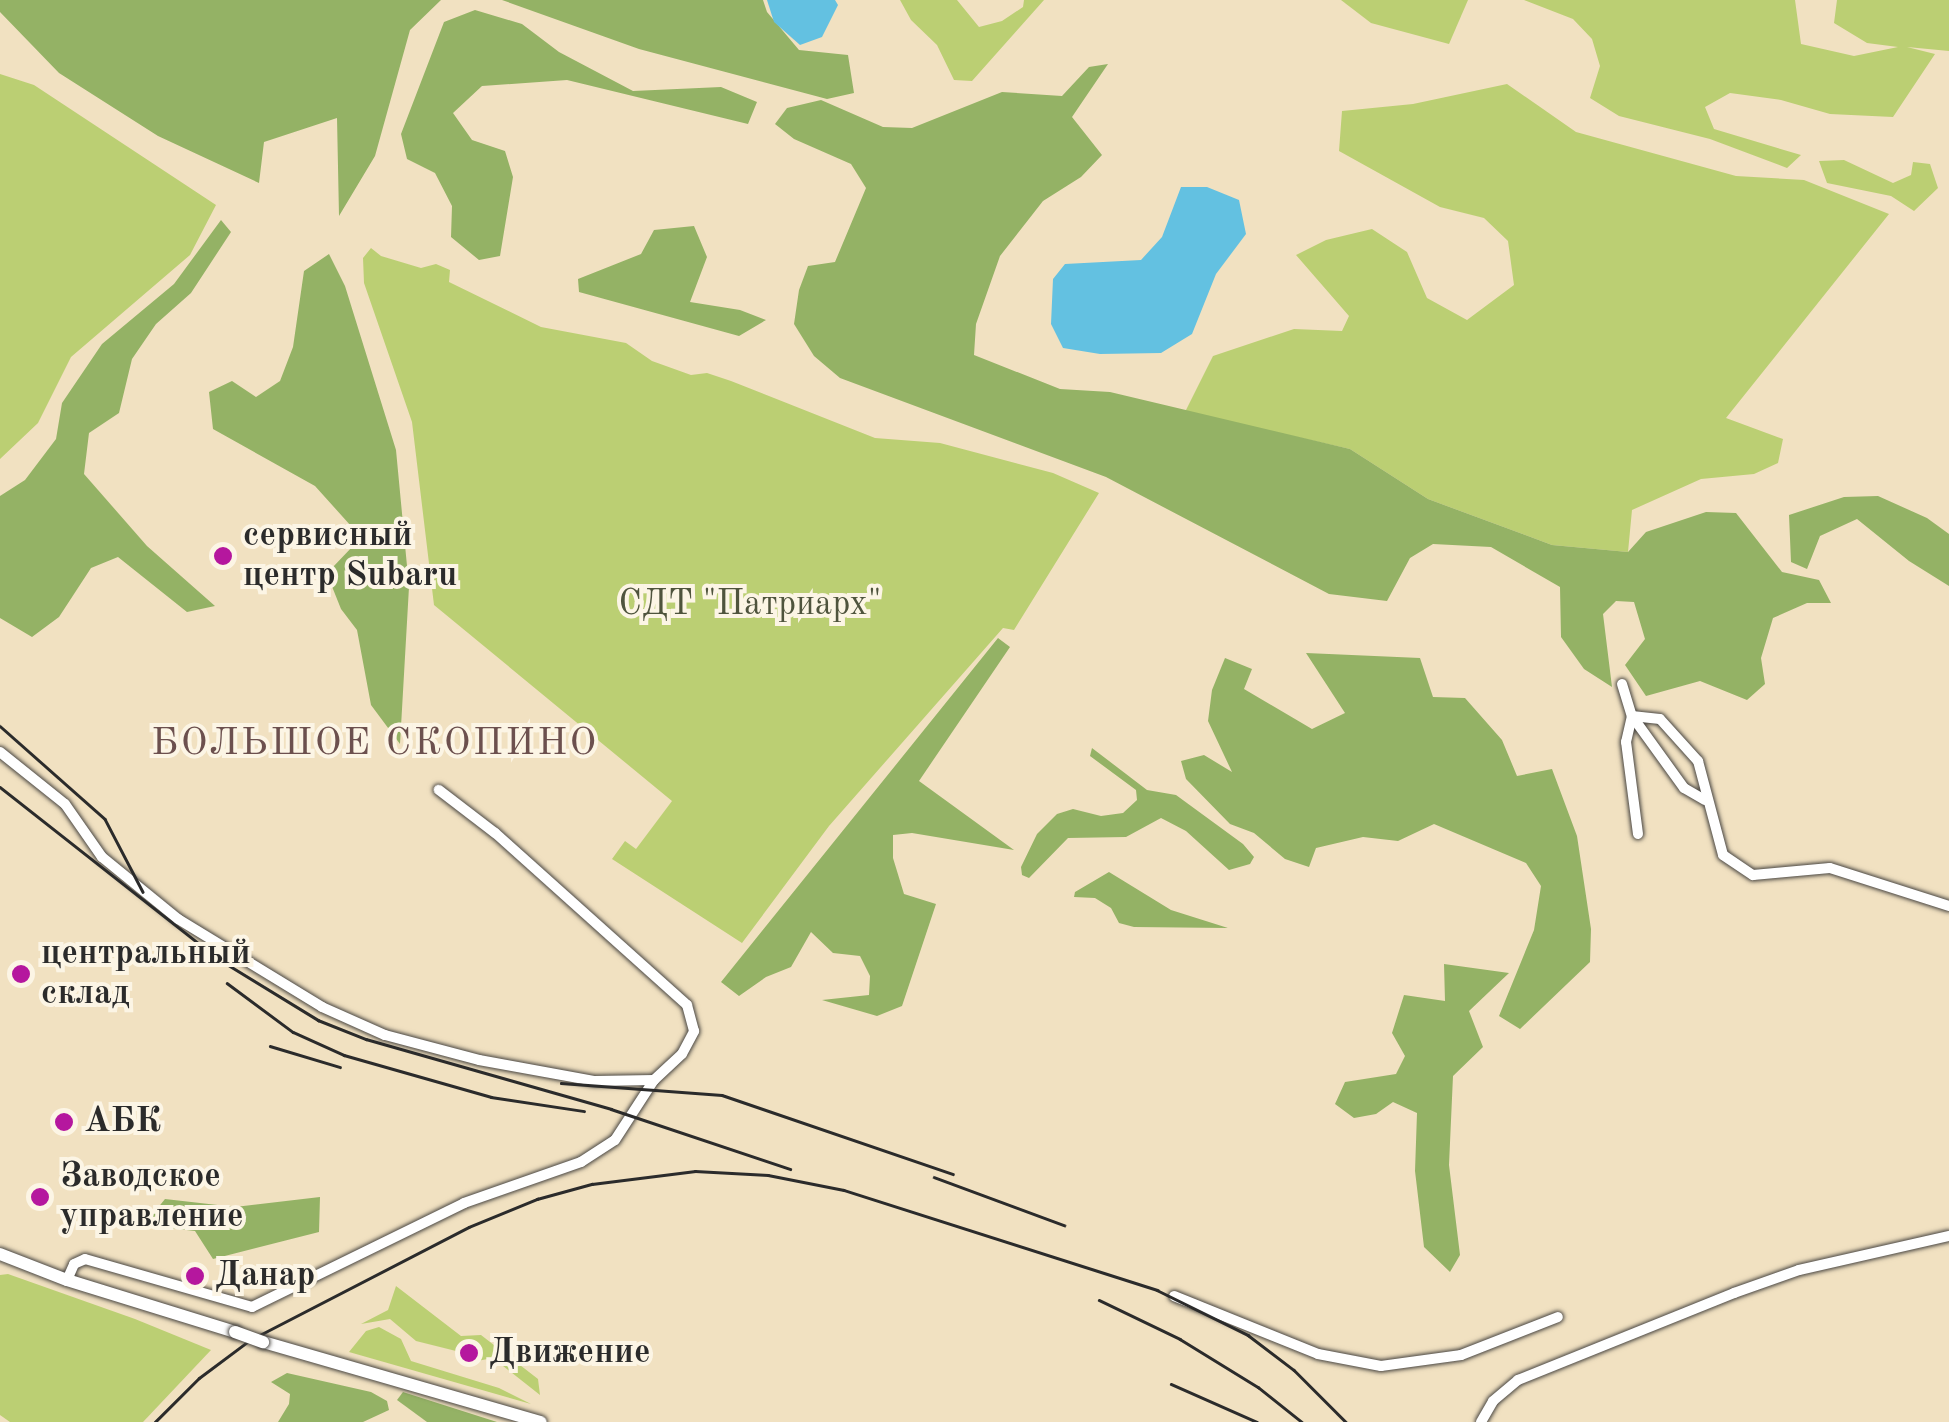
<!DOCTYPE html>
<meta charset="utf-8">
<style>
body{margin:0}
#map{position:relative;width:1949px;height:1422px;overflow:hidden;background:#f1e1c1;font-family:"Old Standard TT",serif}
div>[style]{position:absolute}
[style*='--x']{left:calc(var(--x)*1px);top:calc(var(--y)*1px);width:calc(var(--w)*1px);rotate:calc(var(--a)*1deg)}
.green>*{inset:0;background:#bbcf73}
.forest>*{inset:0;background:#94b265}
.water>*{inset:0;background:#63c1e1}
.roads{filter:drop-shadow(0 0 2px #494642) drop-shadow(0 0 2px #494642)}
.minor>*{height:10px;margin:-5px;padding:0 5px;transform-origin:5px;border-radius:5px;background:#fff}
.major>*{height:12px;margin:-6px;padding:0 6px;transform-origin:6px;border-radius:6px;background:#fff}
.rail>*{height:2.5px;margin:-1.25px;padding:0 1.25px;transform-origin:1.25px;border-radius:1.25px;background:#2b2b2b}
.bridges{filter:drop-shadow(0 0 2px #494642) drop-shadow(0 0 2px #494642)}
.major-bridge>*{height:12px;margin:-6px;padding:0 6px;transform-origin:6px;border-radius:6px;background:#fff}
.dots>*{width:28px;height:28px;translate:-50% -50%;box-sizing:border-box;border:5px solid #fcf5e5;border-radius:50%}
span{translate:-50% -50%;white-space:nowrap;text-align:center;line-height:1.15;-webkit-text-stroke:8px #fcf5e5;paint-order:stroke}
.poi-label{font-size:35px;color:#2b2b2b;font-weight:700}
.left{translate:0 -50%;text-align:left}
.park-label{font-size:35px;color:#4f543d}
.neighbourhood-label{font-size:38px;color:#6c504e;letter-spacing:2.5px}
</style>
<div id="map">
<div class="green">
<i style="clip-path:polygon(900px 0,957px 0,979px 27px,1002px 21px,1023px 7px,1024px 0,1044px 0,972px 81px,954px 80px,937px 45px,911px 20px)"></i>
<i style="clip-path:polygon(1341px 0,1468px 0,1449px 44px,1371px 23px)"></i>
<i style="clip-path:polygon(1524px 0,1795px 0,1801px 44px,1854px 56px,1898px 47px,1867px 43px,1834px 23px,1837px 0,1949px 0,1949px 51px,1907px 47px,1935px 54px,1893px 117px,1830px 114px,1781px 100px,1730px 93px,1705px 107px,1714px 129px,1801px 155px,1787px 168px,1710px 139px,1619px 116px,1590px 98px,1600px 66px,1592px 39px,1573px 19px)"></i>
<i style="clip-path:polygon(0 74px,34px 85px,216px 205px,190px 255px,71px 357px,38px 423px,0 459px)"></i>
<i style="clip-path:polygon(1507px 84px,1576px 132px,1736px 176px,1804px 180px,1889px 214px,1726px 418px,1783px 439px,1778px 463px,1754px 474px,1701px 479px,1632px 510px,1628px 552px,1552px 545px,1428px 499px,1350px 449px,1185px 412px,1213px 356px,1294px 329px,1342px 331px,1349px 316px,1296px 255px,1326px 240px,1372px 229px,1407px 252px,1427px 298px,1467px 320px,1514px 285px,1508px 241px,1484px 218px,1440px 207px,1339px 151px,1342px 111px,1413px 104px)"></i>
<i style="clip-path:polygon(1844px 160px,1893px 183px,1911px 175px,1913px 162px,1930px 164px,1938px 188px,1914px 211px,1891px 196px,1827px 183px,1819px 161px)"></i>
<i style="clip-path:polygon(371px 248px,381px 256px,421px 268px,436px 264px,450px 270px,449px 282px,541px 327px,626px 343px,652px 361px,691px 375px,707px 373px,731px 381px,875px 438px,940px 443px,1053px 473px,1099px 493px,1014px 630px,1003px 628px,829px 826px,742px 943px,612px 859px,625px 841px,636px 849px,672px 801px,434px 605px,412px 422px,364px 283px,363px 258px)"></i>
<i style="clip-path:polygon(8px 1274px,135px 1319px,211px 1350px,143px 1422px,10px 1422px,0 1415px,0 1275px)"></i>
<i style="clip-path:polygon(396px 1286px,461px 1336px,481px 1335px,538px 1379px,540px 1395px,493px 1358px,477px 1361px,480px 1348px,463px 1343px,460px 1352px,416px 1341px,390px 1319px,361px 1324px,388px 1310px)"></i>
<i style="clip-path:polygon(379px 1327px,401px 1339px,411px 1361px,499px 1388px,531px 1404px,349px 1352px,366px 1331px)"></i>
</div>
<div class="forest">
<i style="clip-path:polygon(0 0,441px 0,410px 30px,375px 156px,339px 216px,337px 118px,264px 142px,259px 183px,158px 136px,59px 73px,0 12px)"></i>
<i style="clip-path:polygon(502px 0,763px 0,767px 12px,799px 50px,848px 55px,854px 93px,827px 99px,639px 49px)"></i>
<i style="clip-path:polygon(475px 10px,522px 24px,559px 52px,633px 91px,721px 87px,757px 102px,748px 124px,567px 80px,482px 86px,453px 113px,472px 140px,505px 151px,513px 177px,500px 256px,479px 260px,451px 237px,452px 206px,435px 173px,407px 159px,401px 134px,444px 22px)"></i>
<i style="clip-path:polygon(1108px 64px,1072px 117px,1102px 155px,1081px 177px,1043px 201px,1000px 256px,976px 324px,974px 355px,1060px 389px,1110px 392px,1350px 449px,1428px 499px,1552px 545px,1628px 552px,1646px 532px,1706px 512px,1736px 513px,1782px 572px,1819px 580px,1831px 603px,1807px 603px,1773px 618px,1761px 658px,1765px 684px,1747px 700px,1700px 681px,1646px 696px,1625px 665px,1645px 639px,1634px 602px,1616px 601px,1603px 614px,1612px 687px,1584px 669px,1561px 637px,1560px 587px,1491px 547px,1433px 544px,1410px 558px,1387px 601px,1329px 594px,1106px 477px,840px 378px,814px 356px,794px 324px,799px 290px,808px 266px,835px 262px,866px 188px,851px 164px,794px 139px,775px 124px,787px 108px,821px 100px,883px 127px,912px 128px,1002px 92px,1062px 96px,1089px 67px)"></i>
<i style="clip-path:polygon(221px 220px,231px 232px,191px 293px,156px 324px,132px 359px,119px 413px,89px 433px,84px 474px,147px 546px,215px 606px,187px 612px,118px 557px,91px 568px,59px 617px,32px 637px,0 618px,0 496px,25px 480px,56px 439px,62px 403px,102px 344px,174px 284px)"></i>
<i style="clip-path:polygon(694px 226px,707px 257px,690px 302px,740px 310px,766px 320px,739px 336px,579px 292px,578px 279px,641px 254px,654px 230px)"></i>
<i style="clip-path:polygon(329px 254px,345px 286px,396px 450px,409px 587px,400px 744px,371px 705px,357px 630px,341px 609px,331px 584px,332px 568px,353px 546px,351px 526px,315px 486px,213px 429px,209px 392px,232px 381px,256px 397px,280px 381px,293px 347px,304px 271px)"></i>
<i style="clip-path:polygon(1878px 496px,1927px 518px,1949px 534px,1949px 586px,1909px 561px,1857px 519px,1820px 536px,1807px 569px,1791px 562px,1789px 515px,1844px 497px)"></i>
<i style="clip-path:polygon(998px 638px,1010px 647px,919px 781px,1014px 850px,912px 833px,893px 835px,893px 858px,904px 894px,936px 904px,902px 1006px,877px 1016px,822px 1000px,869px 995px,870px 976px,860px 956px,833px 953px,811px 932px,791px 967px,766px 977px,739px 996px,721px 982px)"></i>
<i style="clip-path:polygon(1306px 653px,1420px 658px,1433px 697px,1465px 698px,1502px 740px,1517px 776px,1552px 769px,1577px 836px,1591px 929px,1590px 962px,1520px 1029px,1499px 1016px,1534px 930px,1541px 886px,1526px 863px,1434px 824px,1398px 841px,1363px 837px,1316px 848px,1309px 867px,1285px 859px,1254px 833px,1230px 824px,1186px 779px,1181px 761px,1204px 755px,1232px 772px,1208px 721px,1212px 690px,1225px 658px,1252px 669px,1244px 689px,1312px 729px,1345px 713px)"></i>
<i style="clip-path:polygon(1092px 748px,1147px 790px,1176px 795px,1243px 844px,1254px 857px,1250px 864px,1229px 870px,1186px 831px,1161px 818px,1126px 837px,1068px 838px,1029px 878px,1022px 875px,1021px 867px,1037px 834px,1057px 814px,1073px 809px,1101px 816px,1123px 813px,1137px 800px,1136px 790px,1090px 756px)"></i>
<i style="clip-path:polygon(1109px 872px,1171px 910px,1228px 928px,1134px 927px,1119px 923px,1111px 908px,1095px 898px,1074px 897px,1075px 892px)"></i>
<i style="clip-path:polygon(1444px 964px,1509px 973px,1469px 1011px,1483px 1047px,1453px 1076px,1449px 1165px,1460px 1255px,1450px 1272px,1424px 1247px,1415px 1171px,1417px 1113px,1393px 1102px,1376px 1114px,1354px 1118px,1335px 1104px,1345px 1082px,1396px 1074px,1405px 1056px,1392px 1033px,1404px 995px,1445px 1001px)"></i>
<i style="clip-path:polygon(320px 1197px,319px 1232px,213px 1259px,195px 1231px,144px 1225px,165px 1199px,235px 1207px)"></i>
<i style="clip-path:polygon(287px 1373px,371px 1392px,387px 1401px,389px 1410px,363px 1422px,278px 1422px,289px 1404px,290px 1394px,271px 1382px)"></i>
<i style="clip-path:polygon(403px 1392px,497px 1422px,427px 1422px,397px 1400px)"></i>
</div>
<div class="water">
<i style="clip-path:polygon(767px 0,835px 0,838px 5px,822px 37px,800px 45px,774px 22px)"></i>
<i style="clip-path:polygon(1181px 187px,1207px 187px,1239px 200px,1246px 234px,1216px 274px,1192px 334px,1161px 353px,1100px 354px,1063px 348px,1051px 324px,1053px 279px,1065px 264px,1141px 260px,1162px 237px)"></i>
</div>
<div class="roads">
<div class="minor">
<i style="--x:1622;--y:684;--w:34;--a:73"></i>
<i style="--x:1632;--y:716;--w:89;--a:54.2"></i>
<i style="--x:1684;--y:788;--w:24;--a:30"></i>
<i style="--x:0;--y:752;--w:83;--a:38.7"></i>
<i style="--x:65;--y:804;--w:65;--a:55.1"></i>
<i style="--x:102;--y:857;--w:98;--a:39.2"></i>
<i style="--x:178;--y:919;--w:169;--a:31.4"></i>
<i style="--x:322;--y:1007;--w:69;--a:24"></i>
<i style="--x:385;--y:1035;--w:97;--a:14.9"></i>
<i style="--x:479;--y:1060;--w:118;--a:10.3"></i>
<i style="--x:595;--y:1081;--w:59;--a:-1"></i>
<i style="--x:1638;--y:834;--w:93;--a:-97.4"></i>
<i style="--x:1626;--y:742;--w:27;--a:-77"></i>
<i style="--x:1632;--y:716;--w:28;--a:6"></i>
<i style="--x:1660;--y:719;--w:57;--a:47.9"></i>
<i style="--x:1698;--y:761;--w:97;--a:75.1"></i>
<i style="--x:1723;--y:855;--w:36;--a:34"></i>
<i style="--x:1753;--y:875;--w:77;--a:-5.2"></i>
<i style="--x:1830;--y:868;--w:125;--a:17.7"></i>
<i style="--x:67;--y:1280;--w:17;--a:-66"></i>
<i style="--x:74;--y:1264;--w:12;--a:-24"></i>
<i style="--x:85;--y:1259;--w:174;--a:16"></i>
<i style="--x:252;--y:1307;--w:236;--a:-26.1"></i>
<i style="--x:464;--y:1203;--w:124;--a:-19.3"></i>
<i style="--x:581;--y:1162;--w:40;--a:-32.9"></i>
<i style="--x:615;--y:1140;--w:72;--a:-57"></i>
<i style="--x:654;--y:1080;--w:38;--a:-43"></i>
<i style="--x:682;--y:1054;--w:26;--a:-62"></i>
<i style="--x:694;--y:1031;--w:27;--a:-105"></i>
<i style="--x:687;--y:1005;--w:258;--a:-138.1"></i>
<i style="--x:495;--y:833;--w:71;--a:-142.5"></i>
<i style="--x:1174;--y:1296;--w:155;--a:21.9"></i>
<i style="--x:1318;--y:1354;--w:64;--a:10.8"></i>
<i style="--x:1381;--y:1366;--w:81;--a:-7.8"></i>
<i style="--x:1461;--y:1355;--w:104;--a:-21.4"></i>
<i style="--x:1481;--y:1422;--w:24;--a:-60"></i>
<i style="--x:1493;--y:1401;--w:33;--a:-40"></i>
<i style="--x:1518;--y:1380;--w:233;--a:-21.9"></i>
<i style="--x:1734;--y:1293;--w:69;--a:-19.5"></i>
<i style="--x:1799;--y:1270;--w:154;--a:-12.8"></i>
</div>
<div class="major">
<i style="--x:0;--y:1254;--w:72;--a:21.2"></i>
<i style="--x:67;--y:1280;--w:176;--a:17.2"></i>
<i style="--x:263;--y:1342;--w:289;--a:16.1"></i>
</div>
</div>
<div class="rail">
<i style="--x:0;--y:726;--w:140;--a:41.5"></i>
<i style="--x:105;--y:819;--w:82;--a:62.5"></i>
<i style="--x:0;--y:787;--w:276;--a:38.2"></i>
<i style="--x:217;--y:958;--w:119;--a:31.5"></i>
<i style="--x:318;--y:1020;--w:52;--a:21.6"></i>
<i style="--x:366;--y:1039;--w:255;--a:15.9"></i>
<i style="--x:611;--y:1109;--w:189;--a:18.5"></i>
<i style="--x:227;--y:983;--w:82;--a:36.6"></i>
<i style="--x:293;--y:1032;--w:56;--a:24.3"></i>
<i style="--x:344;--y:1055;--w:153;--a:15.9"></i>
<i style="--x:491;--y:1097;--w:94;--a:8.6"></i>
<i style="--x:270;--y:1046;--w:73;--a:16.7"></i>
<i style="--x:561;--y:1083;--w:161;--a:4.3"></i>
<i style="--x:722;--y:1095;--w:244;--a:18.9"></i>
<i style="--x:934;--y:1177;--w:139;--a:20.3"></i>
<i style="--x:1099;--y:1300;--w:90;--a:25.7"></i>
<i style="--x:1180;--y:1339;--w:92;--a:31.6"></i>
<i style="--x:1258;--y:1387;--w:56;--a:38.5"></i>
<i style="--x:1171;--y:1384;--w:94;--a:23.8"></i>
<i style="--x:155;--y:1422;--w:62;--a:-45"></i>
<i style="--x:199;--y:1378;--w:64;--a:-36.7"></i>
<i style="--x:250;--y:1340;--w:246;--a:-27.3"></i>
<i style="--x:469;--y:1227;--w:74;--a:-22.4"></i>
<i style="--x:537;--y:1199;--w:57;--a:-15.3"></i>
<i style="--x:592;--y:1184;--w:104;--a:-7.2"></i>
<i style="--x:695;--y:1171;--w:73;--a:3.1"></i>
<i style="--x:768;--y:1175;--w:77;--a:11.2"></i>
<i style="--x:844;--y:1190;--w:329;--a:17.7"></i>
<i style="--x:1157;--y:1290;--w:102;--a:26.3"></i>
<i style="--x:1248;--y:1335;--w:58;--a:37.3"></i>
<i style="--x:1294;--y:1370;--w:74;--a:45"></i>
</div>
<div class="bridges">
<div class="major-bridge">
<i style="--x:235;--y:1332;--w:30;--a:20"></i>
</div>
</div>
<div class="dots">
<i style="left:223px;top:556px;background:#b5179e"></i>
<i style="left:21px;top:974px;background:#b5179e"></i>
<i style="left:64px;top:1122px;background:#b5179e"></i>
<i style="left:40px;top:1197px;background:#b5179e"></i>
<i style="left:195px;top:1276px;background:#b5179e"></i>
<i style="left:469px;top:1353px;background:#b5179e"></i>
</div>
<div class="poi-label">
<span class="left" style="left:243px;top:556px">сервисный<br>центр Subaru</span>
<span class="left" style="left:41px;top:974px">центральный<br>склад</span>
<span class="left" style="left:84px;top:1122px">АБК</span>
<span class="left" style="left:60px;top:1197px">Заводское<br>управление</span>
<span class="left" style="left:215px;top:1276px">Данар</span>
<span class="left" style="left:489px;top:1353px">Движение</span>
</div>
<div class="park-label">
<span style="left:750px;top:605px">СДТ "Патриарх"</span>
</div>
<div class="neighbourhood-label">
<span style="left:375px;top:745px">БОЛЬШОЕ СКОПИНО</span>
</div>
</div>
